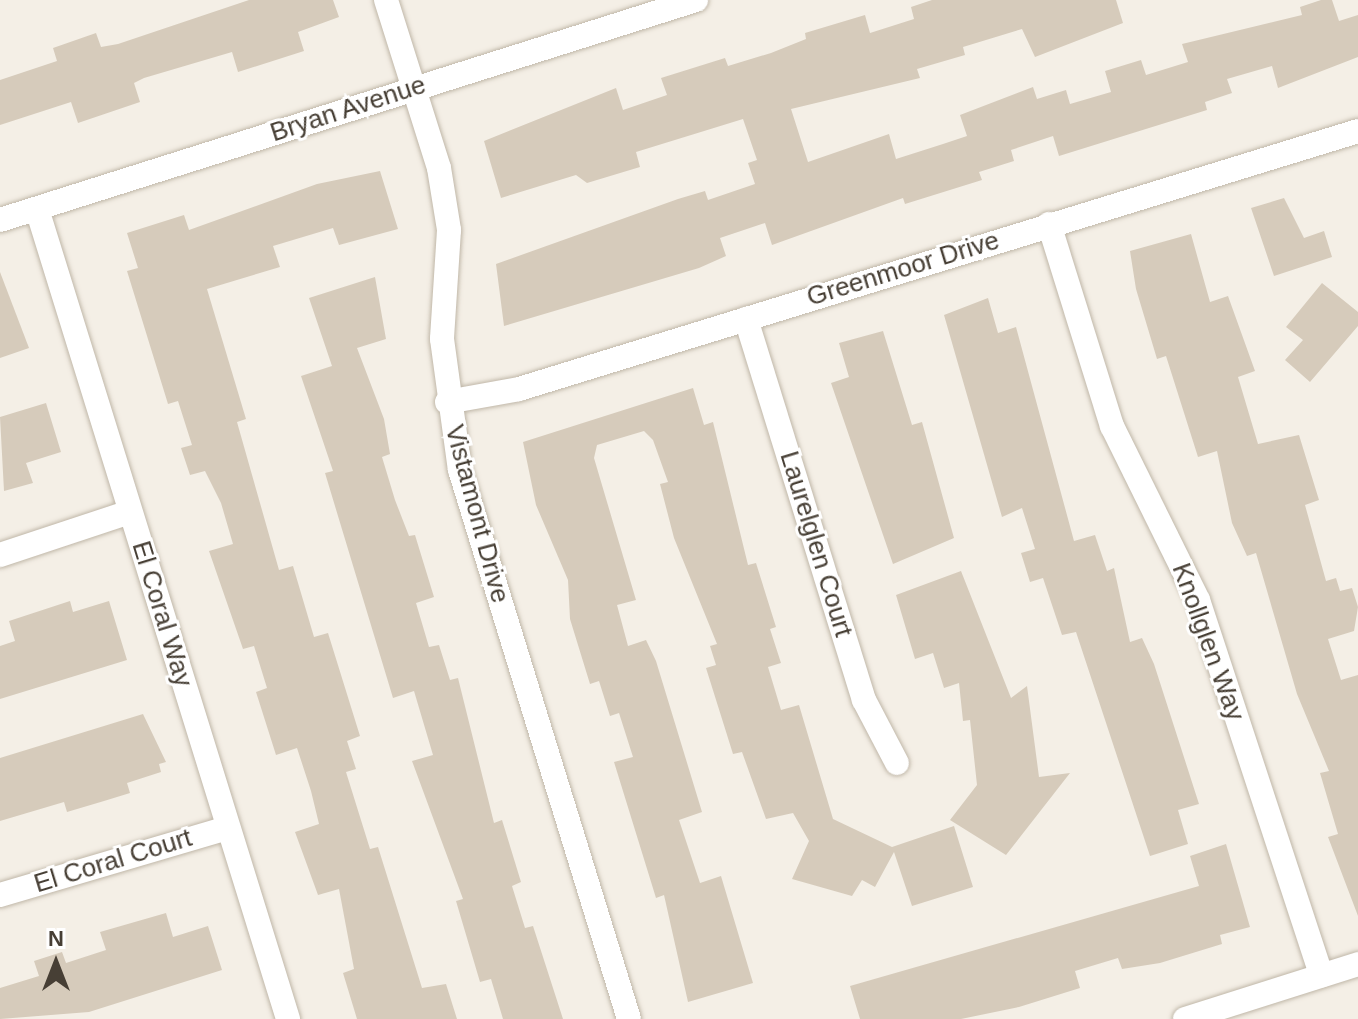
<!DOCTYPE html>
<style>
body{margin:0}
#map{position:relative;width:1358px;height:1019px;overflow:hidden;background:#f4efe6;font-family:Arial,sans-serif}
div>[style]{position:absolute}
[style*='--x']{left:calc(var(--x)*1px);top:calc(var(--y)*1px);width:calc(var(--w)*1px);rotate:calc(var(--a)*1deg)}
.building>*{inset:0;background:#d6cbbb}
.roads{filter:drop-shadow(0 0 2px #c0b7a8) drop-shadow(0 0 2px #c0b7a8)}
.minor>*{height:24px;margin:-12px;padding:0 12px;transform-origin:12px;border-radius:12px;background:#fff}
span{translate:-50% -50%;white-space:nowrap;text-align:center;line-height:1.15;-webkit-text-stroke:6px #fff;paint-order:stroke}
.street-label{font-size:26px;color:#473f35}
.north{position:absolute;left:16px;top:923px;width:80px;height:80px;-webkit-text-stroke:6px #fff;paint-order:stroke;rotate:0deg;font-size:22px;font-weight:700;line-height:32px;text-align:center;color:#473f35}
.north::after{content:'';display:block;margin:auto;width:28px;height:36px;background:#473f35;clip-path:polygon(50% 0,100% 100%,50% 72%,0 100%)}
</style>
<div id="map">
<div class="building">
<i style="clip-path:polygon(249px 0,333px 0,339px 17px,298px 32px,304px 51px,238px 72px,232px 52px,144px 78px,134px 83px,140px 102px,78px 123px,71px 102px,0 125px,0 80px,57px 61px,53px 48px,96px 33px,101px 47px,118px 44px)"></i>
<i style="clip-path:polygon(932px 0,1116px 0,1123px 23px,1035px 57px,1022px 29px,963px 47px,965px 55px,917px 69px,920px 78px,791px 109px,808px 162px,889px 134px,896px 159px,943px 144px,967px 136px,960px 115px,1033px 87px,1037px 99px,1066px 90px,1070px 104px,1111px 92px,1105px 71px,1141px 60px,1146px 75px,1188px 62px,1182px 44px,1302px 15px,1300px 7px,1321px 0,1332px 0,1339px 21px,1358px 15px,1358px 57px,1278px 88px,1272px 66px,1227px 79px,1232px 93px,1205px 102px,1207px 110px,1059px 156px,1053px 136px,1011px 150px,1014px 161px,979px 172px,982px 180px,905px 204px,903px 198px,772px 245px,765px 223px,720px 238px,726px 256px,699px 268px,504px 326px,496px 264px,678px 199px,705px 191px,708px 200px,755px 184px,748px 163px,757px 160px,743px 119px,636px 152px,640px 167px,587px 183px,576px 175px,501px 198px,484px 141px,616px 88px,623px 110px,667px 95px,661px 78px,725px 58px,728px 66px,771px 53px,806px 39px,805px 33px,865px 15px,870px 33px,914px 19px,911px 7px)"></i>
<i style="clip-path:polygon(380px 171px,398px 229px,339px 245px,333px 228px,273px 246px,280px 267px,207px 289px,246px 419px,237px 422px,279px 570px,293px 566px,314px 637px,328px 633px,360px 736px,347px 741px,356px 769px,346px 772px,370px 849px,378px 847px,422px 988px,446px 984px,457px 1019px,357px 1019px,343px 973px,354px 969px,339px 889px,318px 895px,295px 832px,319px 824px,311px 791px,297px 748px,276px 755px,256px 692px,267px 688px,254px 646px,243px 649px,209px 551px,233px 544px,221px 503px,205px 471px,190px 475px,181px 448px,192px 445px,178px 401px,168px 404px,127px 271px,138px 268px,127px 233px,184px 215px,189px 230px,317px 184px)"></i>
<i style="clip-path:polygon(1284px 198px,1304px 238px,1324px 231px,1332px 257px,1274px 276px,1251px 208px)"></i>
<i style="clip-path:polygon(1191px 234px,1210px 302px,1228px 296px,1255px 371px,1238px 377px,1258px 444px,1299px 435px,1319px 500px,1305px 505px,1326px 581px,1336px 578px,1340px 591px,1352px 588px,1358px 607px,1354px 631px,1328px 639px,1341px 680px,1358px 675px,1358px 916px,1328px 837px,1338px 834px,1320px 773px,1329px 771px,1297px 694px,1256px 553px,1247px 556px,1232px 523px,1217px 451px,1198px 457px,1166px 356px,1157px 359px,1136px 289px,1130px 251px)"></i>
<i style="clip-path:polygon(0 272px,29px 348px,0 358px)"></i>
<i style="clip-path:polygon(375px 277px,386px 339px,357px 348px,384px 419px,390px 454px,382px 457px,395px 500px,409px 536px,415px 535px,434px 597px,416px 603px,429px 647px,439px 645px,450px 680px,458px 678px,494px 823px,502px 820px,521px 882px,512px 886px,525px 928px,533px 926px,563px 1019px,503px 1019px,491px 979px,480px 982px,456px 901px,463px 899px,412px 761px,433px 755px,414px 691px,393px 698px,325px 473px,333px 471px,301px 376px,332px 366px,309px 298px)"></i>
<i style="clip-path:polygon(1322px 283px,1358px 312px,1358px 326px,1310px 382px,1285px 360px,1303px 340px,1286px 327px)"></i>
<i style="clip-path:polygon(988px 298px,998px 333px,1016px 327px,1074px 541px,1095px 535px,1107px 571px,1114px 568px,1130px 642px,1142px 638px,1154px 664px,1199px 804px,1178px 810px,1188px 844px,1150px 856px,1076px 632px,1062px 635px,1043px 578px,1030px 582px,1021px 553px,1035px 549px,1022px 508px,1002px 517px,944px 315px)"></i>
<i style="clip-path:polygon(883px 331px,912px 425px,922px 422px,954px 538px,893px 564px,831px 383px,849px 377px,839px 343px)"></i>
<i style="clip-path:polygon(693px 388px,704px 425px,713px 422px,748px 565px,756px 563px,776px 627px,770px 629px,781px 663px,768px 667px,781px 710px,799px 705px,833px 819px,892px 847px,954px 826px,973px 887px,912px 906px,894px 852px,875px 887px,862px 880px,852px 896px,792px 879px,809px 841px,793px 813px,766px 819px,742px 752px,733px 754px,706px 668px,716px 665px,710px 646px,717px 644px,674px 538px,660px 484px,668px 482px,653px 440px,644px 431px,597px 445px,594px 458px,636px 600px,617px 605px,628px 646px,646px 640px,656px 661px,702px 812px,679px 820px,700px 883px,721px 876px,753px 983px,688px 1002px,664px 895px,656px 898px,614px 762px,633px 757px,619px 713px,610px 716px,599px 681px,590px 684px,570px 619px,568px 580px,536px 505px,523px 442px)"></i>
<i style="clip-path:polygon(46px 403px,61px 452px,26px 463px,33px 483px,4px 491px,0 417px)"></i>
<i style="clip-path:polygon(961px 571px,1011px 698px,1027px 686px,1039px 777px,1070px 773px,1006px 855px,950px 820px,977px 785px,970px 720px,963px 721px,959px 683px,944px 688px,933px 653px,915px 659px,896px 595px)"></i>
<i style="clip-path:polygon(70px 601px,73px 612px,109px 601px,127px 660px,0 699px,0 646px,15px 641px,9px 621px)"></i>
<i style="clip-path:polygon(143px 714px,166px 762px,159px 764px,161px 772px,127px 783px,130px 793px,104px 801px,67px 812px,64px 802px,0 821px,0 758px)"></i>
<i style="clip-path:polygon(1226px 844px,1250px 927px,1220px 935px,1222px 944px,1160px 963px,1122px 969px,1118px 958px,1075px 971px,1080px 988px,1019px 1007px,961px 1019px,860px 1019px,850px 986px,1199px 886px,1190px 856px)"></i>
<i style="clip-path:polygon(166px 913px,173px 937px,208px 926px,222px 970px,89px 1012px,0 1019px,0 988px,39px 976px,34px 961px,62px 952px,66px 963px,106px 950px,100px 932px)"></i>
</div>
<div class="roads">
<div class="minor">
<i style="--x:386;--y:0;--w:176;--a:72.5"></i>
<i style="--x:439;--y:168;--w:63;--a:80.8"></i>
<i style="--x:449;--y:230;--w:109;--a:93.7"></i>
<i style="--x:442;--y:339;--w:132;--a:82.2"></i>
<i style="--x:460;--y:470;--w:574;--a:72.89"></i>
<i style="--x:37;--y:209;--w:848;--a:72.78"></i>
<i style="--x:0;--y:220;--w:730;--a:-17.54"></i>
<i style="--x:1049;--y:224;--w:212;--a:72.7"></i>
<i style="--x:1112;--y:426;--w:194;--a:63.7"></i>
<i style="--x:1198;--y:600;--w:395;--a:71.8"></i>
<i style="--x:746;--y:319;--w:399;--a:72.8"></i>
<i style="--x:864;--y:700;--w:71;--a:62.4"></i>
<i style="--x:447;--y:402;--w:73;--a:-10.2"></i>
<i style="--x:519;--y:389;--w:878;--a:-17.09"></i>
<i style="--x:0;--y:555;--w:137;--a:-18.3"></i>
<i style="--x:0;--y:895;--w:237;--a:-16.4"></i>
<i style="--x:1185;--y:1019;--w:182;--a:-17.6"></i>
</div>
</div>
<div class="street-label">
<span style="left:348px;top:109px;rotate:-18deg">Bryan Avenue</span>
<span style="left:903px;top:269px;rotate:-17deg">Greenmoor Drive</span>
<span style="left:477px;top:514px;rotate:75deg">Vistamont Drive</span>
<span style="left:816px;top:544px;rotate:73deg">Laurelglen Court</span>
<span style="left:162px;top:614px;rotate:73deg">El Coral Way</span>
<span style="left:1208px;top:642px;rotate:70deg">Knollglen Way</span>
<span style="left:113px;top:861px;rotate:-17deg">El Coral Court</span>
</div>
<div class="north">N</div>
</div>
